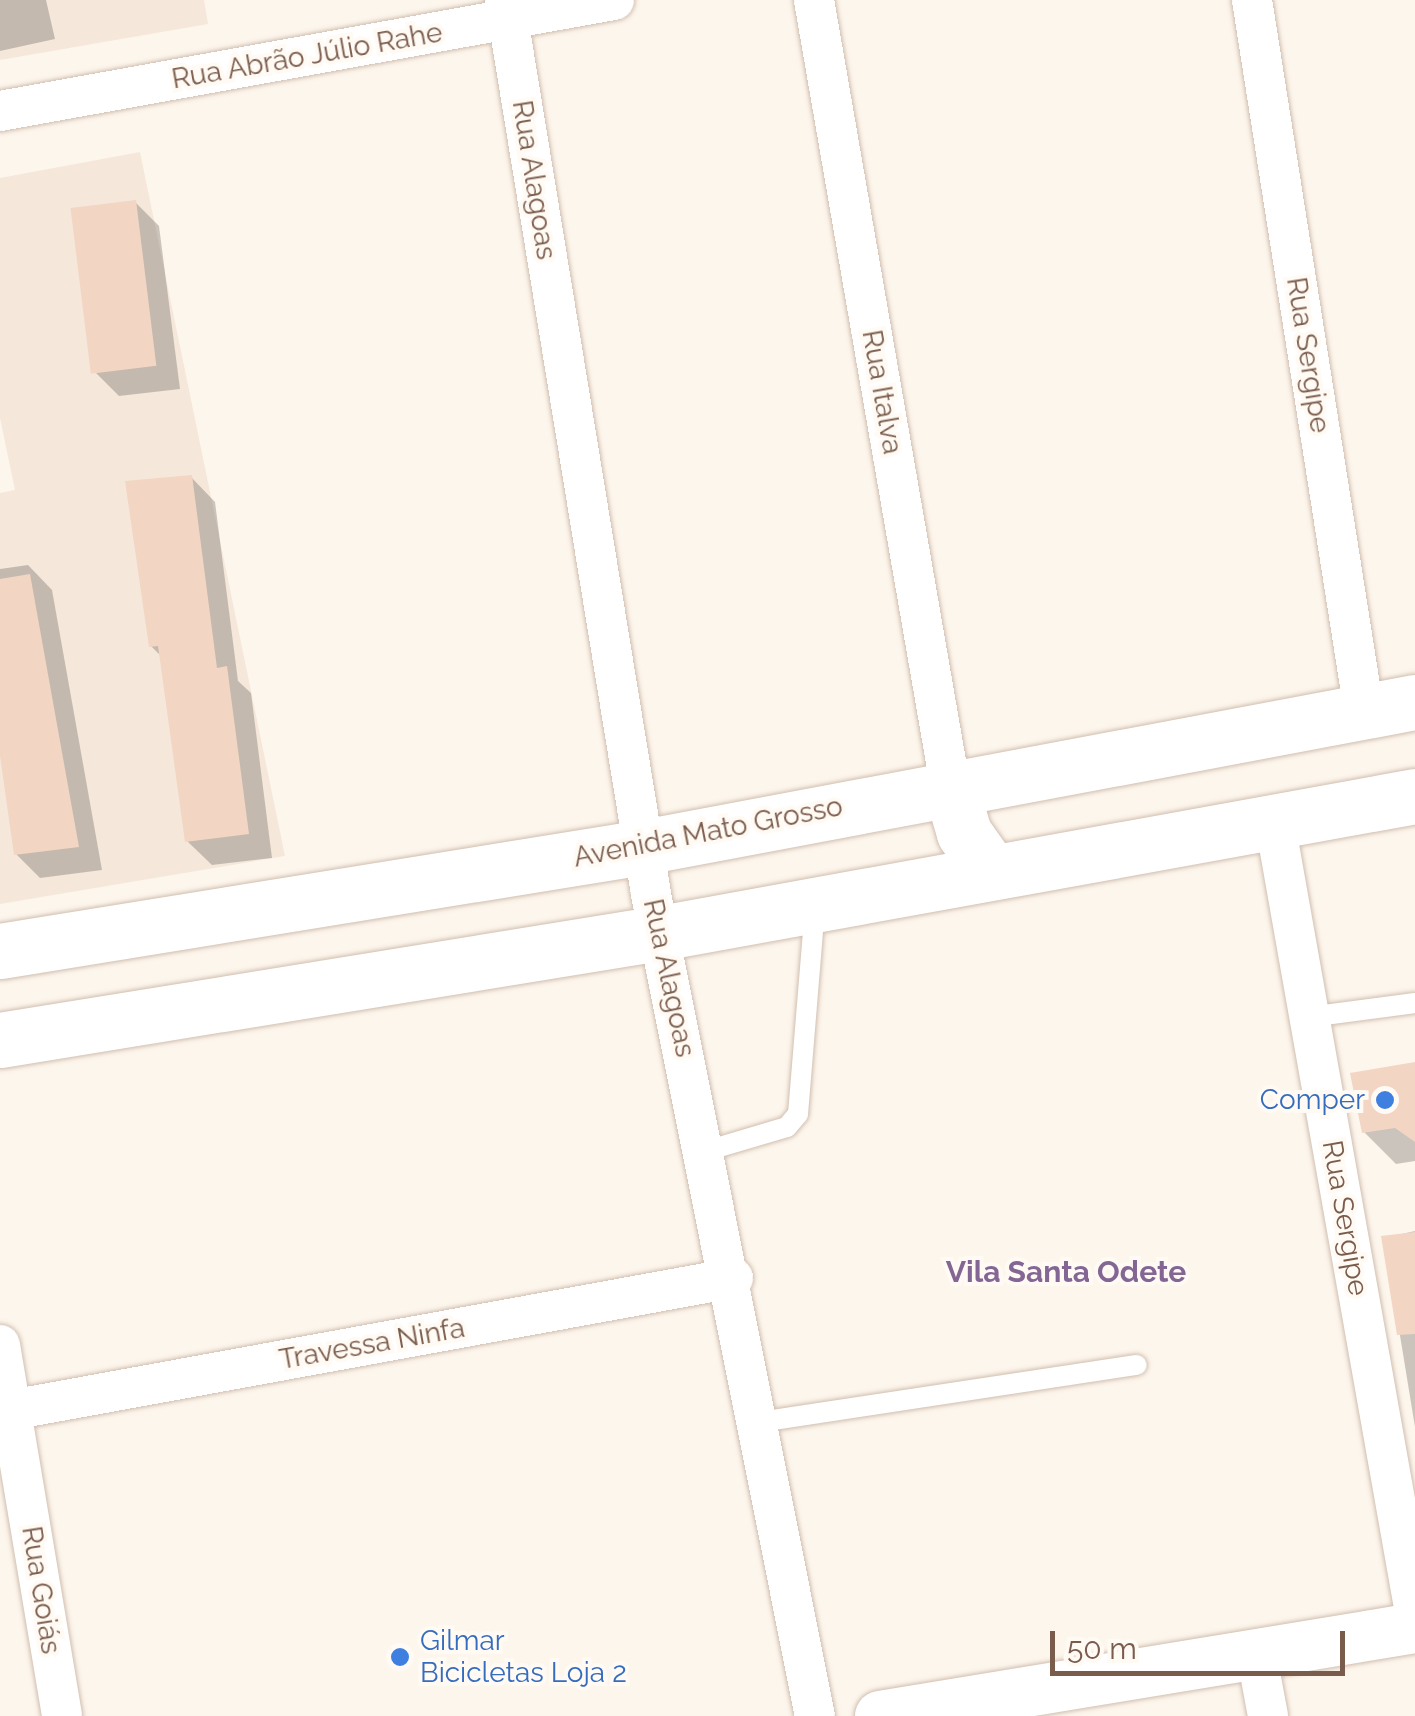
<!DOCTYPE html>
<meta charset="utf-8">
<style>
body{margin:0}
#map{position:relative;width:1415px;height:1716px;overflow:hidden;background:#fdf6ec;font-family:Raleway,sans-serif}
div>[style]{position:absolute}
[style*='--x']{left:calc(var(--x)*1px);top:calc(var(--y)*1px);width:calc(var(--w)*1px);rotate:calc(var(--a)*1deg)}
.residential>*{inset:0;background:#f5e8da}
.shadow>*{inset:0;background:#0003}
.building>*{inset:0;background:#f3d5c3;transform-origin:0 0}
.roads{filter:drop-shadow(0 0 2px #d1beb0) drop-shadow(0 0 2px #d1beb0)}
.service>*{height:20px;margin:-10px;padding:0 10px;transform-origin:10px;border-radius:10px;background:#fff}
.minor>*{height:40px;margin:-20px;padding:0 20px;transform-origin:20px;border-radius:20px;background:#fff}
.tertiary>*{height:50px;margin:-25px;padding:0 25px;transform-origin:25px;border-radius:25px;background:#fff}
.secondary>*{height:55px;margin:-27.5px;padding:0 27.5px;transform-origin:27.5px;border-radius:27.5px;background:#fff}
.dots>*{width:28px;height:28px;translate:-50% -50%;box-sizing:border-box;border:5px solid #fffaf3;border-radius:50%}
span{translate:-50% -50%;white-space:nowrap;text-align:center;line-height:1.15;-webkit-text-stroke:8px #fffaf3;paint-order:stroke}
.street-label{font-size:28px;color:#7a5c4d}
.shop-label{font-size:28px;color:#366cbe}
.right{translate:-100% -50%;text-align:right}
.left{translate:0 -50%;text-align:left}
.neighbourhood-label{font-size:30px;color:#846695;font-weight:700}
.scale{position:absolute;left:1050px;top:1631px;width:295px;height:45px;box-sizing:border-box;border:5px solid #7a5c4d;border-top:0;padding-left:12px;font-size:30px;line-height:35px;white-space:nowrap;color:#7a5c4d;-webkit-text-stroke:8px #fffaf3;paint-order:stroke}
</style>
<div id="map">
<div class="residential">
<i style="clip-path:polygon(0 0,204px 0,208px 24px,0 60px)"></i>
<i style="clip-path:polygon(140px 152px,285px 856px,0 904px,0 493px,15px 490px,0 418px,0 178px)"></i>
</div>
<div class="shadow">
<i style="clip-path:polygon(0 0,46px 0,55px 39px,0 51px)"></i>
<i style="clip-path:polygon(135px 202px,159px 226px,180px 389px,119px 396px,95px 372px)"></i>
<i style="clip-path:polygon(191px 477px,215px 502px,238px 681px,251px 693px,272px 858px,212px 865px,187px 841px,162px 657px,151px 646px)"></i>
<i style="clip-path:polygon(28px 565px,52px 590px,102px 870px,40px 878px,16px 854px,0 738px,0 569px)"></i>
<i style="clip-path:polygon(1415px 1064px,1415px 1161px,1396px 1164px,1364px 1132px)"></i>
<i style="clip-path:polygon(1415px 1231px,1415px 1427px,1384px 1238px)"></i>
</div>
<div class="building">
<i style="left:136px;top:200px;width:167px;height:66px;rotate:83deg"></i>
<i style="clip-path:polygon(192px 475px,217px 668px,227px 666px,249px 834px,185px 842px,158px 646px,149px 647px,125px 481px)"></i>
<i style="clip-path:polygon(30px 574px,79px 847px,14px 855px,0 756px,0 579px)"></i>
<i style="clip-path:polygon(1415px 1062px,1415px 1142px,1395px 1128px,1362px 1133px,1350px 1073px)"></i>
<i style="clip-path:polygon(1415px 1232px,1415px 1334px,1397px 1335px,1381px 1236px)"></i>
</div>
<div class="roads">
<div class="service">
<i style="--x:1309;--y:1017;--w:107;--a:-7.5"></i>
<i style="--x:706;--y:1151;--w:84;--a:-16.5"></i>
<i style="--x:787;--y:1127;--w:17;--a:-50"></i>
<i style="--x:798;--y:1114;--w:209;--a:-85.3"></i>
<i style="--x:753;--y:1423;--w:388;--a:-8.6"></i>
</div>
<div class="minor">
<i style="--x:505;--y:0;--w:906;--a:80.72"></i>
<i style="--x:651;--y:894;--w:838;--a:78.72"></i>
<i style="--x:814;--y:0;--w:797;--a:80.17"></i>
<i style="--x:1252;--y:0;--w:720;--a:81.05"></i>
<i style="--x:0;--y:111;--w:624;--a:-10.25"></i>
<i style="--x:1275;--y:823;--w:802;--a:79.95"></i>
<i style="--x:0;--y:1345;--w:376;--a:80.5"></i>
<i style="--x:11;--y:1410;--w:734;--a:-10.36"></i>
<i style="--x:1257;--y:1657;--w:60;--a:79.4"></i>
</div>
<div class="tertiary">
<i style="--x:880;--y:1716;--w:542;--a:-9.34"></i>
</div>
<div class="secondary">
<i style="--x:950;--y:785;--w:50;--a:73.7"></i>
<i style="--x:964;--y:833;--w:47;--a:54.6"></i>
<i style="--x:0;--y:951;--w:651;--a:-9.19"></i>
<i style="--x:643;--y:847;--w:785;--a:-10.64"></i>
<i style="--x:0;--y:1040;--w:669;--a:-9.21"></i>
<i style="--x:660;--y:933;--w:767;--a:-10.28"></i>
</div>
</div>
<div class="dots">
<i style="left:1385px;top:1100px;background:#3f7fe0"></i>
<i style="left:400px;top:1657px;background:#3f7fe0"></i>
</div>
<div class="street-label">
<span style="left:307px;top:56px;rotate:-10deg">Rua Abrão Júlio Rahe</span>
<span style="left:534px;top:180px;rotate:81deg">Rua Alagoas</span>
<span style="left:1308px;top:355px;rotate:81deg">Rua Sergipe</span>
<span style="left:882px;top:392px;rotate:80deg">Rua Italva</span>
<span style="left:708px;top:832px;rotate:-11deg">Avenida Mato Grosso</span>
<span style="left:669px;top:978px;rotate:78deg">Rua Alagoas</span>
<span style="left:1345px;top:1218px;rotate:80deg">Rua Sergipe</span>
<span style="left:372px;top:1344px;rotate:-10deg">Travessa Ninfa</span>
<span style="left:41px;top:1590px;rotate:81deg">Rua Goiás</span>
</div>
<div class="shop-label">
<span class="right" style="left:1365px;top:1100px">Comper</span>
<span class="left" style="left:420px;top:1657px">Gilmar<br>Bicicletas Loja 2</span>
</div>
<div class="neighbourhood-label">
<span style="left:1066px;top:1272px">Vila Santa Odete</span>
</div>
<div class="scale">50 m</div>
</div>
